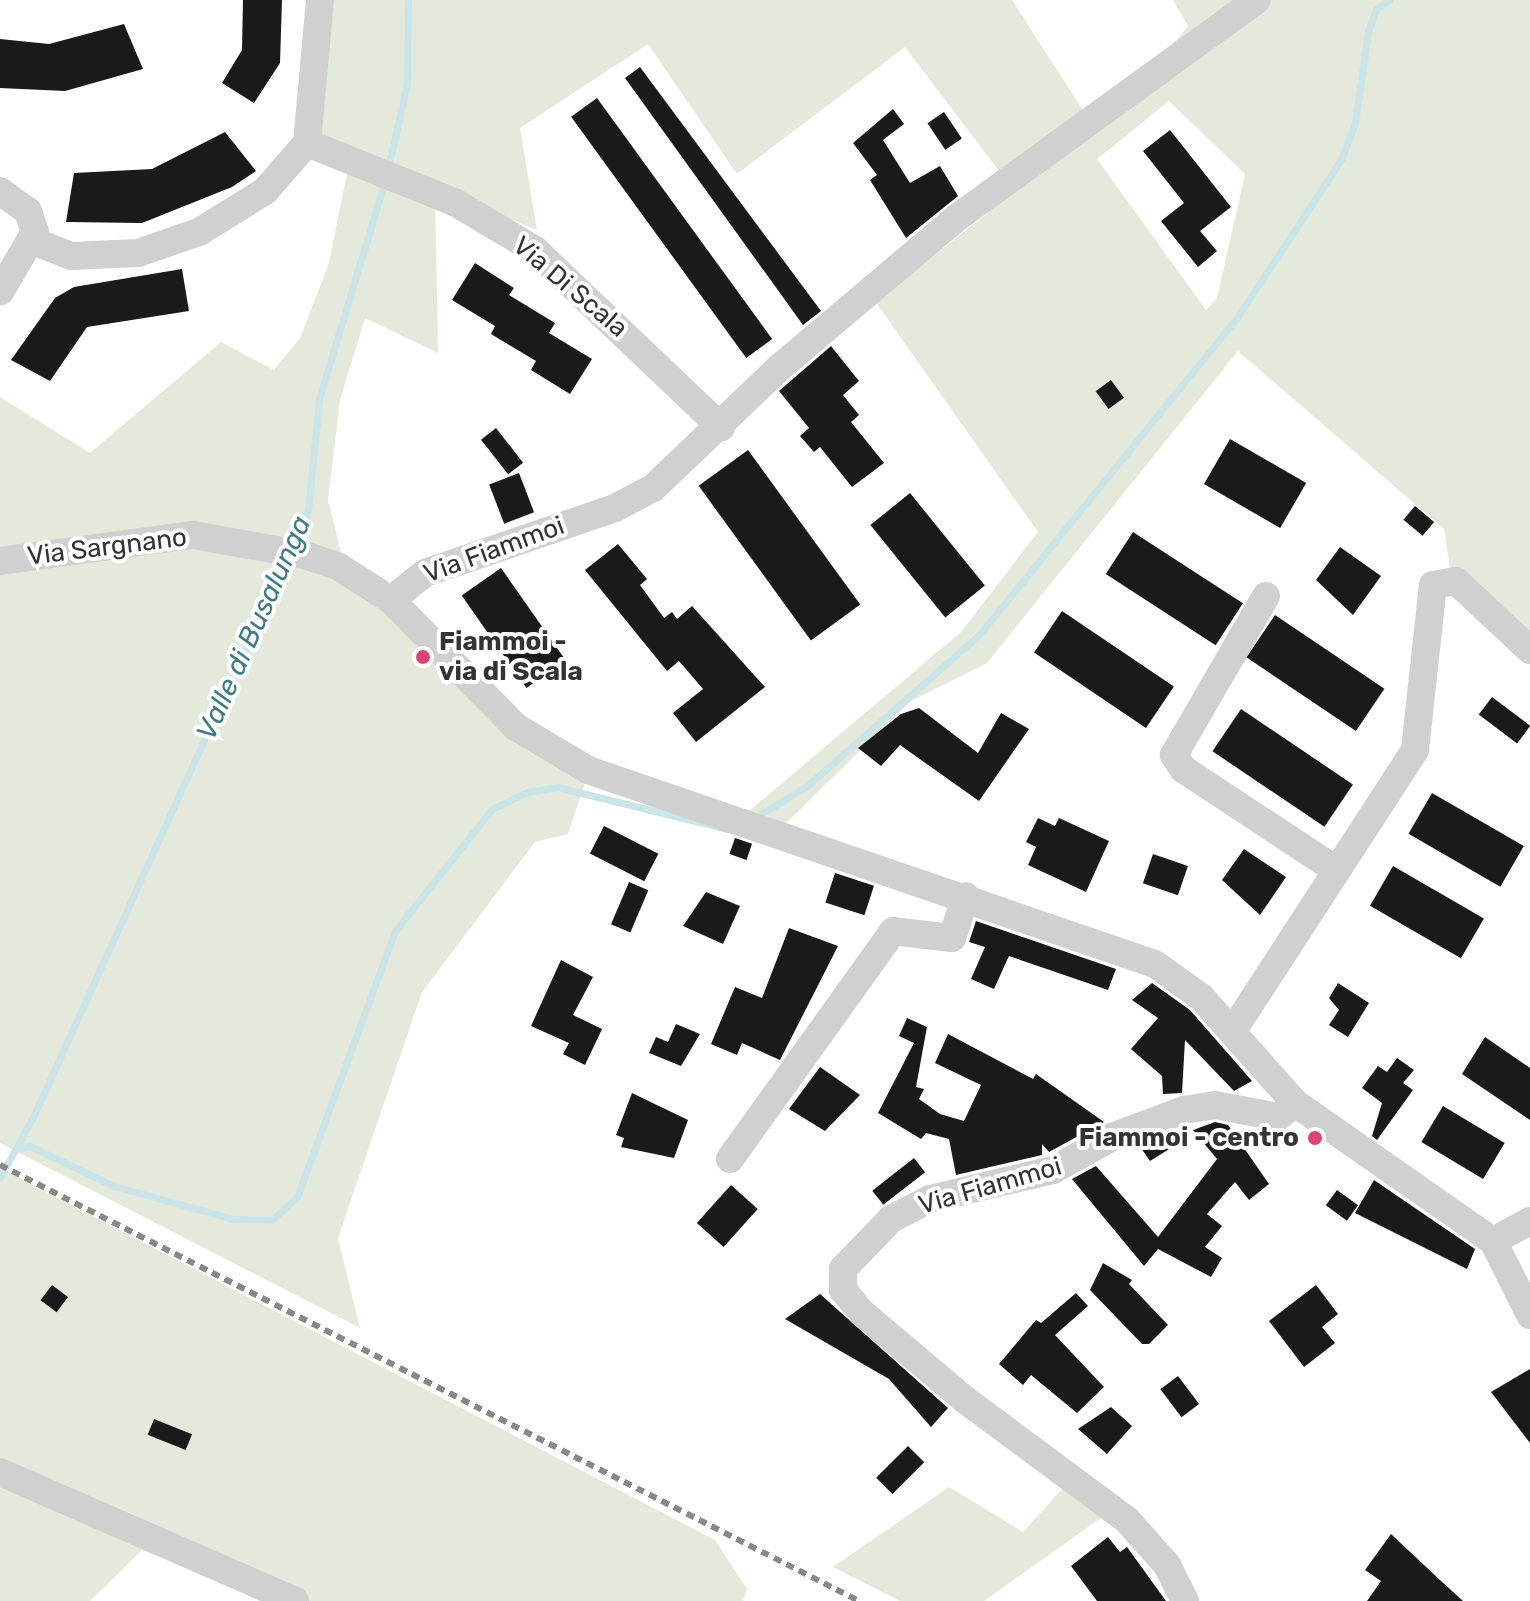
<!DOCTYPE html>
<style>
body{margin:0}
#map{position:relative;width:1530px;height:1601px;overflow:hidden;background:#fff;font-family:Rubik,sans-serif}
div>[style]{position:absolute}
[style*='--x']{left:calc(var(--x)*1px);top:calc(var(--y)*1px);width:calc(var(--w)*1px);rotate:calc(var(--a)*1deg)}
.green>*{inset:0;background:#e5e9dc}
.stream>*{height:7px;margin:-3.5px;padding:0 3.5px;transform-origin:3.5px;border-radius:3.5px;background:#cae4e8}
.building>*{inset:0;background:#1a1a1a;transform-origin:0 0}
.minor>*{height:28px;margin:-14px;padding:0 14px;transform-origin:14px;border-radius:14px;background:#d0d0d0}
.rail>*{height:6px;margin-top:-3px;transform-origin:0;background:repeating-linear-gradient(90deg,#888 0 8px,transparent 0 14px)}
.dots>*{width:22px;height:22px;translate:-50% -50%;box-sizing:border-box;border:4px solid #fff;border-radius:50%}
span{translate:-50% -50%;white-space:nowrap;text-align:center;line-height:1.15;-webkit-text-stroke:8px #fff;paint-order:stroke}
.street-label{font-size:26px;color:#333}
.poi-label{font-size:26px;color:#333;font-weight:700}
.left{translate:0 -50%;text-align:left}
.right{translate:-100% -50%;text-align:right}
.water-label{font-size:28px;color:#3f7b84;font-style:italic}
</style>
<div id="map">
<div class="green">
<i style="clip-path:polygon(evenodd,326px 0,1012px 0,1086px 115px,1136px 88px,1188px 26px,1173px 0,1530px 0,1530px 642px,1450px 569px,1444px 529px,1238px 351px,987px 663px,911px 701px,783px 826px,742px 817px,961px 632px,1038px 532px,875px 301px,1015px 192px,905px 47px,737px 174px,648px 44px,520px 128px,537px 230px,435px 188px,438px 353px,365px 318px,340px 400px,328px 500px,342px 556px,585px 783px,568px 834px,535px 842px,422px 992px,338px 1238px,360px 1328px,0 1143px,0 397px,90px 453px,221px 342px,274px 370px,300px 338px,328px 266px,351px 155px,317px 139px,326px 0,1169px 101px,1245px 174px,1217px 298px,1206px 310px,1097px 159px,1169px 101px)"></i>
<i style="clip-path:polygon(0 1168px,715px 1540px,747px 1589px,743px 1601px,283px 1601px,142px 1550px,90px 1601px,0 1601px)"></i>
<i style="clip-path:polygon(1071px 1479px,1108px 1513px,984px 1601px,900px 1601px,833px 1567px,949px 1487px,1023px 1532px)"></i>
</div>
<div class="stream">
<i style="--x:388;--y:168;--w:86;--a:-77.3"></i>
<i style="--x:407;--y:84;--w:84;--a:-89.3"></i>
<i style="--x:292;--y:545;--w:38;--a:-65"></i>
<i style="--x:308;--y:510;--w:112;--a:-84.3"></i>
<i style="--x:319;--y:399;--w:229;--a:-73.2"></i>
<i style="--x:754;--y:818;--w:62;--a:-31.1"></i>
<i style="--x:807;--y:786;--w:229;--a:-41.3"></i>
<i style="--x:979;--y:635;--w:407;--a:-50.9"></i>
<i style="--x:1236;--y:319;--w:193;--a:-56.6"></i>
<i style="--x:1342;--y:158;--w:37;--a:-70"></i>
<i style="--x:1355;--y:123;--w:92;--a:-81.9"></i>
<i style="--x:1368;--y:32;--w:24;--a:-71"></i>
<i style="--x:1376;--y:9;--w:16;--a:-35"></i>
<i style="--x:15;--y:1149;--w:15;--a:-11"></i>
<i style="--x:30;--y:1146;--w:93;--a:25.5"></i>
<i style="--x:114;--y:1186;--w:123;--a:15.5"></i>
<i style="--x:233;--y:1219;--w:39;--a:1"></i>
<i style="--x:272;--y:1220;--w:34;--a:-43"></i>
<i style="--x:297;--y:1197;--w:283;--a:-69.8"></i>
<i style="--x:395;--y:931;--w:156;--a:-51.5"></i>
<i style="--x:492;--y:809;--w:39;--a:-26"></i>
<i style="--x:527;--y:792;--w:30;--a:-9"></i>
<i style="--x:557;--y:787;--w:176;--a:13.8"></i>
<i style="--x:0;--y:1177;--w:68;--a:-61.2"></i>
<i style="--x:33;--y:1117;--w:615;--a:-65.6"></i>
</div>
<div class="building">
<i style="clip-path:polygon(243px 0,282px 0,280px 63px,254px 103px,222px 83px,242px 50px)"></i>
<i style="clip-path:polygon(124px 24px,143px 69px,65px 91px,0 88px,0 39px,49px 44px)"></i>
<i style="clip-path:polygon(640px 67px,821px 311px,803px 325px,625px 78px)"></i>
<i style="left:597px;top:98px;width:298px;height:32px;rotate:54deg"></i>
<i style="clip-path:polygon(893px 109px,904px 124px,883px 140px,910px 183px,940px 166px,958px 196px,906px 238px,870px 180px,877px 175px,853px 143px)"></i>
<i style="left:944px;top:112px;width:32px;height:20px;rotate:56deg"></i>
<i style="clip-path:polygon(1170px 130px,1231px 207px,1200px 231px,1217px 251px,1198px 267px,1161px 221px,1184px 203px,1143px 151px)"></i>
<i style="clip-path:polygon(225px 132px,256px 171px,232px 187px,142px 223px,66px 222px,74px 173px,152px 169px)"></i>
<i style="clip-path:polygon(475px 263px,514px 288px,509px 295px,555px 323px,549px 333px,592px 359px,570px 394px,531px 370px,536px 361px,491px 334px,495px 326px,452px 300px)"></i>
<i style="clip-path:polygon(182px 269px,189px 311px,87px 327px,50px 381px,11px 360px,55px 298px,74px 287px)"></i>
<i style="clip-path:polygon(831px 346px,859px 381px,843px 395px,859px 415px,851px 422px,884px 463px,852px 487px,820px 447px,814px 452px,800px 436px,809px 428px,779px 391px)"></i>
<i style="left:1111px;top:380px;width:22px;height:19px;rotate:54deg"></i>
<i style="left:496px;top:428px;width:44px;height:19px;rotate:52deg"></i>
<i style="left:1230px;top:439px;width:88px;height:52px;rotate:30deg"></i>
<i style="left:748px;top:450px;width:191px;height:61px;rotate:54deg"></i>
<i style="left:519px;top:473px;width:42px;height:32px;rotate:69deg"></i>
<i style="left:910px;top:493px;width:119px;height:51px;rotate:51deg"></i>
<i style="left:1415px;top:506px;width:25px;height:18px;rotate:40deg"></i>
<i style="left:1133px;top:532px;width:131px;height:50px;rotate:33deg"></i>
<i style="clip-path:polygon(618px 544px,647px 579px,640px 585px,664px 618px,672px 612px,677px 619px,692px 606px,765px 687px,696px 742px,673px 713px,703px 689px,679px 661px,667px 671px,585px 570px)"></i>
<i style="clip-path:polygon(1340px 547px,1381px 576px,1353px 615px,1316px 580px)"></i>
<i style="left:501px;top:568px;width:113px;height:48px;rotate:55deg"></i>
<i style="left:1062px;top:611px;width:135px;height:50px;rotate:34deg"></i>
<i style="left:1275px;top:615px;width:132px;height:51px;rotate:34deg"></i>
<i style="left:1492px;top:697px;width:48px;height:22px;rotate:37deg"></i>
<i style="clip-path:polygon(919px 708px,978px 753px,1001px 713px,1029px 729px,979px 801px,900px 745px,881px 766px,858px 748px,901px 714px)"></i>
<i style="left:1241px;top:709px;width:135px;height:51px;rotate:34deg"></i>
<i style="left:1432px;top:793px;width:106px;height:47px;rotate:30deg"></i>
<i style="clip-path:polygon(1038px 818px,1055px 826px,1059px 818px,1109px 841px,1086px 892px,1028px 865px,1036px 847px,1026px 842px)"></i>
<i style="left:604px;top:826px;width:61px;height:31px;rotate:27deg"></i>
<i style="left:735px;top:838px;width:18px;height:17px;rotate:19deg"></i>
<i style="clip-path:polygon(1244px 849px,1286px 877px,1260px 915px,1222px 880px)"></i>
<i style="left:1153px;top:854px;width:37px;height:31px;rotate:19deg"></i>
<i style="left:1393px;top:866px;width:105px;height:46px;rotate:30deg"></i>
<i style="left:835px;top:873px;width:41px;height:31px;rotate:18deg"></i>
<i style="left:629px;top:882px;width:21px;height:46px;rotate:23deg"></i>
<i style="clip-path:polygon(706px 892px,740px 906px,723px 944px,683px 926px)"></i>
<i style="clip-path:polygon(976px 921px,1116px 969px,1108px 990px,1009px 956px,994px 989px,971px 979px,985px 947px,969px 942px)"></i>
<i style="clip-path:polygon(789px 928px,838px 946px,780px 1060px,742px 1043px,737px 1055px,711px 1044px,735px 987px,762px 998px)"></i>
<i style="clip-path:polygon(561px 960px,593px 977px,573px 1015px,602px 1029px,585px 1065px,563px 1054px,569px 1043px,531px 1026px)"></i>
<i style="clip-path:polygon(1152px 983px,1190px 1010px,1252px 1081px,1234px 1091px,1185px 1040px,1182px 1093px,1163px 1094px,1162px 1076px,1131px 1049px,1158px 1018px,1132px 1000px)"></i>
<i style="clip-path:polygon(1338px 983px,1369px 1003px,1348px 1037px,1329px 1025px,1339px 1010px,1329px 998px)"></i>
<i style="clip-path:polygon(907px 1018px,927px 1027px,916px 1087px,924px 1089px,919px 1099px,940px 1114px,964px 1121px,981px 1085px,935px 1063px,948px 1034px,1033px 1079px,1036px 1074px,1104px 1122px,1049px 1152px,1042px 1144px,1042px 1155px,956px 1175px,949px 1139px,926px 1133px,921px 1139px,878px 1113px,914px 1043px,899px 1036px)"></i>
<i style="clip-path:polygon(676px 1024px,700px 1034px,681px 1066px,649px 1053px,656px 1037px,668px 1042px)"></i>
<i style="clip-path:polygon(1485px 1037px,1530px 1068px,1530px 1120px,1462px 1074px)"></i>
<i style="clip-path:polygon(1397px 1058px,1414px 1070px,1403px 1083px,1413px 1090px,1377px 1140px,1372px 1136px,1382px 1103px,1362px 1088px,1378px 1066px,1387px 1072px)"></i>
<i style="clip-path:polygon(820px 1067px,860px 1095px,825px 1131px,789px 1109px)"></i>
<i style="clip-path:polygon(632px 1093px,688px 1120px,674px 1158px,621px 1147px,624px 1138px,616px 1135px)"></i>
<i style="left:1443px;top:1106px;width:72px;height:42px;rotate:31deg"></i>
<i style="clip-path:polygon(1215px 1122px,1228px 1125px,1269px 1184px,1249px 1200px,1235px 1182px,1207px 1214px,1222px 1226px,1205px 1247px,1222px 1258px,1211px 1277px,1158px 1249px,1144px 1266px,1072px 1179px,1096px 1166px,1158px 1237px,1217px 1159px,1193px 1130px)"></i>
<i style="clip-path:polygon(1182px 1129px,1182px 1141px,1150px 1161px,1139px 1145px)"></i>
<i style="left:914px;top:1158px;width:18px;height:53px;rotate:52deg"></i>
<i style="clip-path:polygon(1374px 1180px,1475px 1249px,1467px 1269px,1355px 1213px)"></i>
<i style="left:731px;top:1185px;width:36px;height:51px;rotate:42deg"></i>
<i style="left:1337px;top:1190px;width:26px;height:19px;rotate:36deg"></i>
<i style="clip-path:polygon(1103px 1263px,1132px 1280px,1129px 1284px,1168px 1325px,1149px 1344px,1142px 1344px,1090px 1290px)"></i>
<i style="left:52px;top:1285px;width:20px;height:19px;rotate:37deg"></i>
<i style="clip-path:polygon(1316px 1285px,1338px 1314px,1322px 1327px,1335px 1343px,1304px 1367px,1269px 1321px)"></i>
<i style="clip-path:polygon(1076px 1293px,1088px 1306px,1055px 1335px,1104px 1387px,1077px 1413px,1031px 1375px,1023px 1385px,999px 1364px,1036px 1320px,1041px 1323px)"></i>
<i style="clip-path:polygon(820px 1294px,948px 1408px,931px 1427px,889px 1379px,785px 1319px)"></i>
<i style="clip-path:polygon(1530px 1369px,1530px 1443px,1491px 1392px)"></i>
<i style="left:1178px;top:1376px;width:35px;height:22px;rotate:53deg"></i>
<i style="clip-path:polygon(1111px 1407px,1132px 1426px,1107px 1454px,1078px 1429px)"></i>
<i style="left:154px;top:1419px;width:41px;height:17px;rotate:22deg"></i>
<i style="left:908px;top:1446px;width:23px;height:45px;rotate:45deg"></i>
<i style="clip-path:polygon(1391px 1534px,1440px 1580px,1463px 1601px,1367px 1601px,1381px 1581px,1365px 1570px)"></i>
<i style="clip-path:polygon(1108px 1537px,1120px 1552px,1127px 1547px,1166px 1601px,1097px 1601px,1071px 1566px)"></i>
</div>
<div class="minor">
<i style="--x:307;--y:143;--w:161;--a:21.9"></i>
<i style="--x:456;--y:203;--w:92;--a:30.7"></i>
<i style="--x:535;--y:250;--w:257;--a:43.6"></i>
<i style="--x:0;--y:191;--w:34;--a:36"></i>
<i style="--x:28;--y:211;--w:22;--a:72"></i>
<i style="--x:35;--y:232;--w:69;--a:120.3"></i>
<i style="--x:33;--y:241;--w:41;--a:21.5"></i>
<i style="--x:71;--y:256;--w:67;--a:-2.6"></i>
<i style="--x:138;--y:253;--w:65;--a:-19"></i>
<i style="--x:199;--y:232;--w:78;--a:-31.8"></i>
<i style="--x:265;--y:191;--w:64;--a:-48.8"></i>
<i style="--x:307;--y:143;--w:144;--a:-84.8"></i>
<i style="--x:0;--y:561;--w:195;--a:-7.7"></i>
<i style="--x:193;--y:535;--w:114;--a:10.1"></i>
<i style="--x:305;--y:555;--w:36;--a:19"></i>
<i style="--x:339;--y:567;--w:62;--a:32.4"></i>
<i style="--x:391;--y:600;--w:178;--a:45.5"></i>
<i style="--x:516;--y:727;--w:84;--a:30.8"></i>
<i style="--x:588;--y:770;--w:599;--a:18.89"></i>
<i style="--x:1155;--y:964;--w:57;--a:35.7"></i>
<i style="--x:1201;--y:997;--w:142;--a:48.4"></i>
<i style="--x:1295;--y:1103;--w:241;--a:34.9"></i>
<i style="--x:1493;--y:1241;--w:83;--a:63.4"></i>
<i style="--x:1266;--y:596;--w:184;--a:120.1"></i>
<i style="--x:1174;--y:755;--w:17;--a:57"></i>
<i style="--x:1183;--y:769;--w:183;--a:33.4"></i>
<i style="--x:391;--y:600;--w:43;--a:-38.5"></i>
<i style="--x:425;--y:573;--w:201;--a:-18.9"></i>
<i style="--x:615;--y:508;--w:43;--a:-27.8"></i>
<i style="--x:653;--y:488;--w:174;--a:-43.6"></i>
<i style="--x:779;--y:368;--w:234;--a:-40.2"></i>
<i style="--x:958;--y:217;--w:369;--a:-36"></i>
<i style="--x:1232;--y:1032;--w:336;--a:-57"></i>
<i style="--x:1415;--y:750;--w:166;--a:-83.8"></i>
<i style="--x:1433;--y:585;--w:23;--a:-10"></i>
<i style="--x:1456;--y:581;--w:101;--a:43"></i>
<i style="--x:730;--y:1159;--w:280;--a:-54.4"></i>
<i style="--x:893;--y:931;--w:59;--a:6.8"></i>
<i style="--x:952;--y:938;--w:44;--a:-71.6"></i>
<i style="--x:1493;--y:1241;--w:42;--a:-28.4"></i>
<i style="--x:0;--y:1472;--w:322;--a:23.6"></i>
<i style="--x:1185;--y:1601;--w:40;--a:-116.6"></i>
<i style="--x:1167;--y:1565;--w:60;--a:-131.6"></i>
<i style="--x:1127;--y:1520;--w:203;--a:-143.4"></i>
<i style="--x:964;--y:1399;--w:135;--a:-139.8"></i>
<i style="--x:861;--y:1312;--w:28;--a:-129"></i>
<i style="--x:843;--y:1290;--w:21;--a:-90"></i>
<i style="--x:843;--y:1269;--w:69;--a:-46.2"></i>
<i style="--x:891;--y:1219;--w:44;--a:-27.1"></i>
<i style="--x:930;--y:1199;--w:126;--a:-13.3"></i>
<i style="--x:1053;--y:1170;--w:70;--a:-29.1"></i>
<i style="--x:1114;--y:1136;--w:75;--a:-20.4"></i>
<i style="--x:1184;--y:1110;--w:31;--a:-9"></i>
<i style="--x:1215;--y:1105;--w:64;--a:10.8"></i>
<i style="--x:1278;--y:1117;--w:22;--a:-39"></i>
</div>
<div class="rail">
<i style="--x:0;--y:1165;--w:963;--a:26.91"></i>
</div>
<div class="dots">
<i style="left:423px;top:657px;background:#db4375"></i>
<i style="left:1315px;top:1138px;background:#db4375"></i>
</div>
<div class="street-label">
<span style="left:570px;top:287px;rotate:40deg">Via Di Scala</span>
<span style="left:107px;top:547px;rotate:-7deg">Via Sargnano</span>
<span style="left:494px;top:550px;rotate:-20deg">Via Fiammoi</span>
<span style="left:990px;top:1186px;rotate:-16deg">Via Fiammoi</span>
</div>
<div class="poi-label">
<span class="left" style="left:439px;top:657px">Fiammoi -<br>via di Scala</span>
<span class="right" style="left:1299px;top:1138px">Fiammoi - centro</span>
</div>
<div class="water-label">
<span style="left:254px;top:628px;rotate:-66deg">Valle di Busalunga</span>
</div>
</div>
